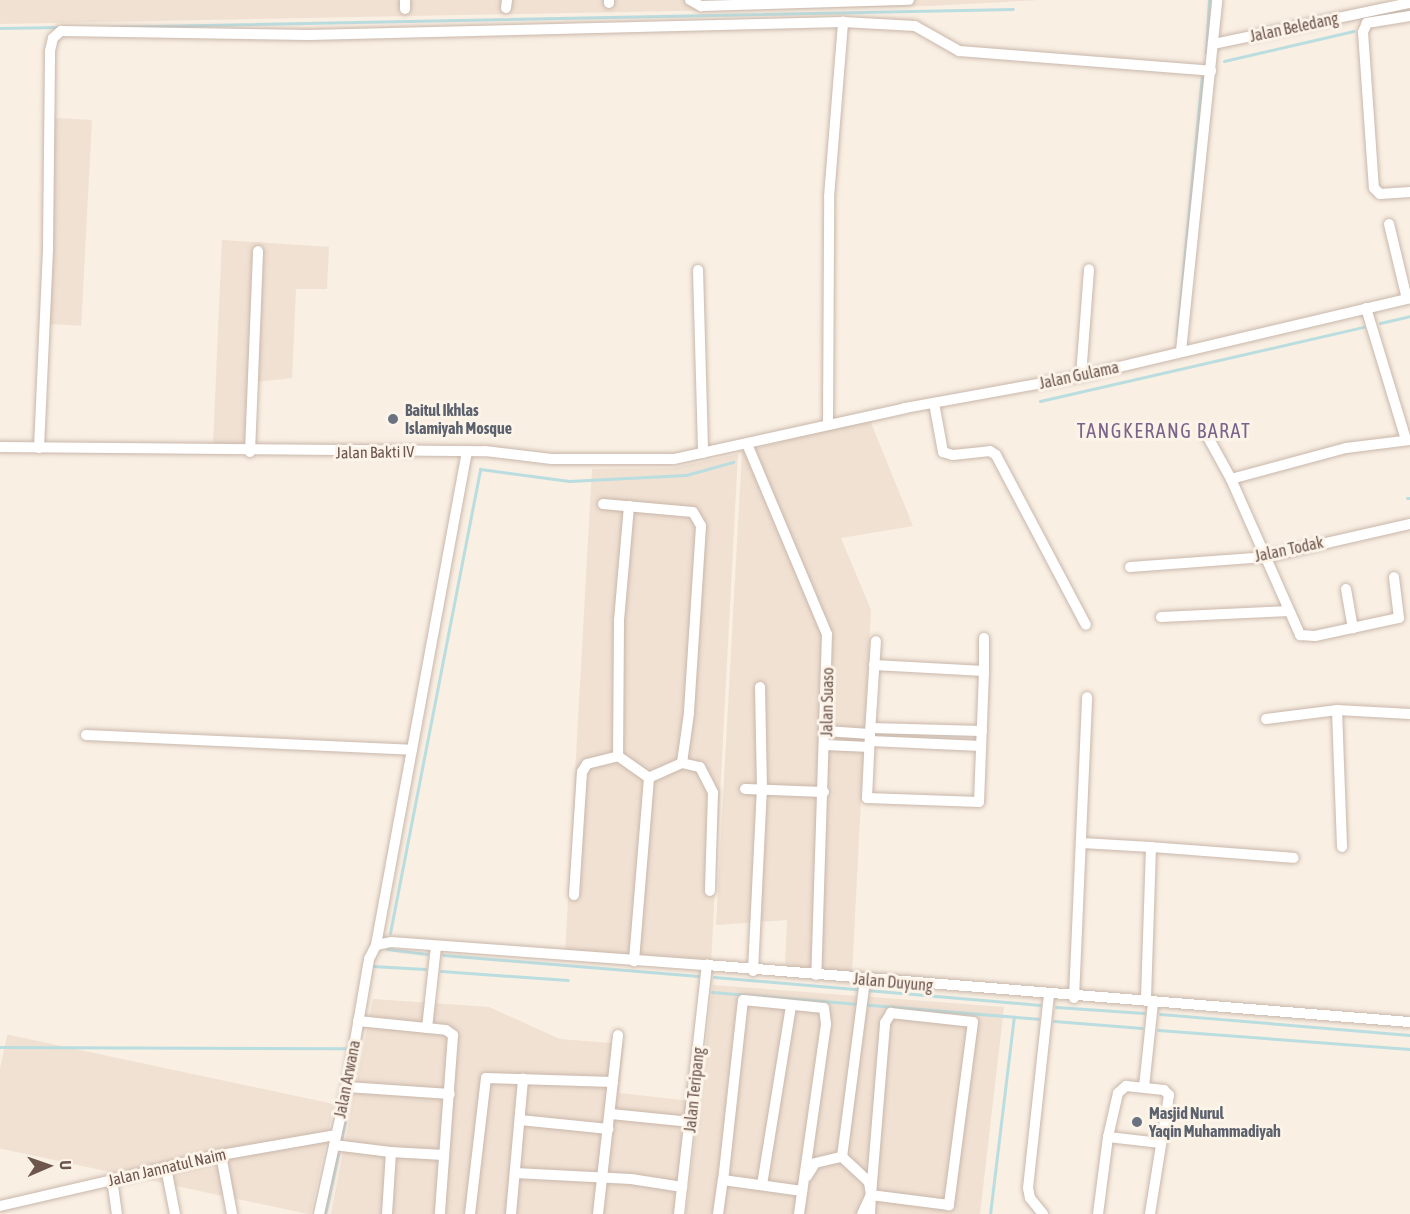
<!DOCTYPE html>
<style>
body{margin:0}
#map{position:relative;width:1410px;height:1214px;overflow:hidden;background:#f9efe3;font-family:"Asap Condensed",sans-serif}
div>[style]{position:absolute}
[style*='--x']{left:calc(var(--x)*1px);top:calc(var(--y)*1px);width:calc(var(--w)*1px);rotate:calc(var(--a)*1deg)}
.residential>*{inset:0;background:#f0e1d3;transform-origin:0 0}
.stream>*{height:3px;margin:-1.5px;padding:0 1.5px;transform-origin:1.5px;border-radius:1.5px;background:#badde0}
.roads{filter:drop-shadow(0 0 2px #c9b7ab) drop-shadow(0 0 2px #c9b7ab)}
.minor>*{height:10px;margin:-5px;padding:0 5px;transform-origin:5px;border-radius:5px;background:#fff}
.dots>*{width:16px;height:16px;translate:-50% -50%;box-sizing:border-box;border:3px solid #fdf4e9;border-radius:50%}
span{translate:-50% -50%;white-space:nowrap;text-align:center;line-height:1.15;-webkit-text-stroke:6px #fdf4e9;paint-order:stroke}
.street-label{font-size:16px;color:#6e564c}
.worship-label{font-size:16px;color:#5b616d;font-weight:700}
.left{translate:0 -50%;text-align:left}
.quarter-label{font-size:20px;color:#7b648b;letter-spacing:1.5px}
.north{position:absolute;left:18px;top:1136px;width:60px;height:60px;-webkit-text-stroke:4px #fdf4e9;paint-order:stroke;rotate:88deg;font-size:16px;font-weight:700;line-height:24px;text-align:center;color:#6e564c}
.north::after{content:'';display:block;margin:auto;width:21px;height:27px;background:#6e564c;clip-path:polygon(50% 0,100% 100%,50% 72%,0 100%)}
</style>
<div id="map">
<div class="residential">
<i style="clip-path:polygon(0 0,1040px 0,928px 6px,0 24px)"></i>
<i style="left:55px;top:118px;width:37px;height:206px;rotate:3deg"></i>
<i style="clip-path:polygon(222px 240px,329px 247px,327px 289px,296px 289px,292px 378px,256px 382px,254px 446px,213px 445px)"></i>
<i style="clip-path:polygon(869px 418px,913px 526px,841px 538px,871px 610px,852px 973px,785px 967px,787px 920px,716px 925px,742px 452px)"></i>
<i style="clip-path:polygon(738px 454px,711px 964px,565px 954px,592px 469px,672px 468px)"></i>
<i style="clip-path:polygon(713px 985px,1004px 1007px,980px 1214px,686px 1214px)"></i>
<i style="clip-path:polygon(373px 999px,489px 1007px,560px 1039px,624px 1044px,619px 1093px,691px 1101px,678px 1214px,331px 1214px)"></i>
<i style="left:334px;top:1104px;width:113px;height:334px;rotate:102deg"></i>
</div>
<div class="stream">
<i style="--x:106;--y:27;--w:907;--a:-1.14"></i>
<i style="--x:0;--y:28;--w:61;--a:-0.9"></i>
<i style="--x:1206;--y:53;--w:53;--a:-86.8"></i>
<i style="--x:1224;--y:61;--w:133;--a:-13"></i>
<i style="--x:1380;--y:323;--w:31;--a:-13"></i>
<i style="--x:1177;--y:335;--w:260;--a:-84.5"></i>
<i style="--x:1040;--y:401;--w:332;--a:-12.9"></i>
<i style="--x:1407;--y:498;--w:3;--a:0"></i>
<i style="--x:390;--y:933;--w:473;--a:-79"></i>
<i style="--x:480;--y:469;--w:90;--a:7.7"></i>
<i style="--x:569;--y:481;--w:117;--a:-2.9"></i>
<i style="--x:686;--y:475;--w:49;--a:-15.5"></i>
<i style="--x:387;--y:949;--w:40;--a:7.1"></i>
<i style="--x:443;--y:955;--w:256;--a:4.7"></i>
<i style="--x:372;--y:966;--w:53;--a:3.2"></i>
<i style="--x:441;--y:971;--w:127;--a:4.1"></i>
<i style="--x:714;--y:977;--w:327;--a:4.9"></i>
<i style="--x:712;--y:992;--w:327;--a:4.7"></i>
<i style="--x:1056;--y:1007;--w:88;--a:3.9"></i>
<i style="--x:1160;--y:1014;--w:251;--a:4.8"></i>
<i style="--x:1054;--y:1021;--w:88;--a:4.5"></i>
<i style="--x:1158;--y:1030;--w:253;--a:4.3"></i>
<i style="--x:0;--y:1047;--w:345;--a:0.2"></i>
<i style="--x:341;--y:1140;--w:19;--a:-78"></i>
<i style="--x:325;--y:1214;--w:61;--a:-77.8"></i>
<i style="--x:990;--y:1214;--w:198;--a:-83.1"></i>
</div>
<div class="roads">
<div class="minor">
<i style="--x:690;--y:0;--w:13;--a:29"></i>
<i style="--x:701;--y:6;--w:208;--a:-1.7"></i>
<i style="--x:609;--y:3;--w:3;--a:-90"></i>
<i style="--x:506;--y:8;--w:8;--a:-83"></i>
<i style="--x:405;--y:9;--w:9;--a:-90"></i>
<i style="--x:1410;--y:16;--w:44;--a:170.8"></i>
<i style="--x:1367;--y:23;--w:10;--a:114"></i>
<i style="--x:1363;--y:32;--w:156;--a:86"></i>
<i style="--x:1374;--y:188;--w:8;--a:45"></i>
<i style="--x:1380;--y:194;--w:30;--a:-4"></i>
<i style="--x:1213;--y:44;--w:201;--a:-11.8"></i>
<i style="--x:1389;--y:224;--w:77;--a:76.5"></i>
<i style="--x:698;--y:270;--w:183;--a:88.4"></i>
<i style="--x:1366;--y:308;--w:138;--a:73.1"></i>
<i style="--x:1181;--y:351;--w:353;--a:-84.1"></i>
<i style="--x:1081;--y:376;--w:107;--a:-85.7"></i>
<i style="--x:934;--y:403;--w:50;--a:79.6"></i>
<i style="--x:943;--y:452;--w:10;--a:17"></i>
<i style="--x:953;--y:455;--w:37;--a:-6"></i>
<i style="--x:990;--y:451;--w:7;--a:34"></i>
<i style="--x:996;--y:455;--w:192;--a:62.1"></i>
<i style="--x:828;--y:424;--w:227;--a:-89.7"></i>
<i style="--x:829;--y:197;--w:176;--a:-85.4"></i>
<i style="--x:1204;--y:430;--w:56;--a:61.1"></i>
<i style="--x:1231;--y:479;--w:119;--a:-15.1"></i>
<i style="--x:1346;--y:448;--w:64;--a:-7.1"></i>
<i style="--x:747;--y:444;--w:206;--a:67.2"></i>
<i style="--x:827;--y:634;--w:341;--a:91.8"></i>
<i style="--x:0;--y:447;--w:485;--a:0.5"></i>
<i style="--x:485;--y:451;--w:67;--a:6.8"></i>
<i style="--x:552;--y:459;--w:122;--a:0"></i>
<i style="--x:674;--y:459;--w:237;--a:-12.4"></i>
<i style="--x:905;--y:408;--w:179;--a:-10.3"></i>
<i style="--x:1081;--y:376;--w:338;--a:-13.3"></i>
<i style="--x:39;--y:448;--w:201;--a:-87.4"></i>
<i style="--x:48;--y:247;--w:196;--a:-89.4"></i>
<i style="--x:50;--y:51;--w:13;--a:-77"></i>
<i style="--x:53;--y:38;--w:11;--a:-41"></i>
<i style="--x:61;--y:31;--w:248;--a:0.9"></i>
<i style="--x:309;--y:35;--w:534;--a:-1.39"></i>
<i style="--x:843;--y:22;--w:72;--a:3.2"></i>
<i style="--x:915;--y:26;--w:51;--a:29.6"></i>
<i style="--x:959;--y:51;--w:253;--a:4.5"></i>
<i style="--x:250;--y:452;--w:201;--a:-87.7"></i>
<i style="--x:1231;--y:479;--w:171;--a:66.1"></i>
<i style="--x:1300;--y:635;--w:15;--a:4"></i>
<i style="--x:1315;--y:636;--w:86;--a:-12.1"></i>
<i style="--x:1399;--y:618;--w:41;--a:-97"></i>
<i style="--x:603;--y:504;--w:90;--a:5.1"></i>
<i style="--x:693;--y:512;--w:16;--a:60"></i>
<i style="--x:701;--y:526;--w:187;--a:93.7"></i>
<i style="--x:689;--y:713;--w:50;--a:98"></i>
<i style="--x:682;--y:763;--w:36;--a:156"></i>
<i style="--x:649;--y:778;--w:184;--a:94.7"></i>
<i style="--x:629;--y:506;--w:115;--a:95"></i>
<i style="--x:619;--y:621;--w:135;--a:90.4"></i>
<i style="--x:618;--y:756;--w:38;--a:35"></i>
<i style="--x:1130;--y:567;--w:135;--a:-4.2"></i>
<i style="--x:1265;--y:557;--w:149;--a:-12.8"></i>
<i style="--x:1346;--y:589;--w:40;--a:80"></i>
<i style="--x:1161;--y:617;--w:128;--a:-2.7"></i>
<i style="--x:874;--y:665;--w:110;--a:3.1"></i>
<i style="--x:984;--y:671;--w:33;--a:-90"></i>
<i style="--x:1337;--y:710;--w:137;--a:87.9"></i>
<i style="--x:1266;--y:719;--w:72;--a:-7.2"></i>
<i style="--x:1337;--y:710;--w:73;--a:3.1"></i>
<i style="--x:871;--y:728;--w:111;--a:1.5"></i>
<i style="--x:826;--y:731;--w:44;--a:3.9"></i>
<i style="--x:870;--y:734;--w:64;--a:92.7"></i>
<i style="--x:867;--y:798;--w:112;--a:2"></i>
<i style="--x:979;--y:802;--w:131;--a:-87.8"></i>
<i style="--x:870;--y:733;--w:92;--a:-86.3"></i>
<i style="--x:86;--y:735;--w:326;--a:2.6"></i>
<i style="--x:870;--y:741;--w:111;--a:2.6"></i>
<i style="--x:826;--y:745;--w:43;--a:2.7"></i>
<i style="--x:682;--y:763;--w:18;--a:13"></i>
<i style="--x:700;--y:767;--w:29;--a:63"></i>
<i style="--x:713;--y:793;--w:98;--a:91.8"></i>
<i style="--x:745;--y:789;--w:79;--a:2.2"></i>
<i style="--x:1082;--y:843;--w:69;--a:3.3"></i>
<i style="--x:1151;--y:847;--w:154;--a:91.9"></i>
<i style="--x:1151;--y:847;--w:143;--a:4.4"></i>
<i style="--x:574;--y:895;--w:123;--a:-86.3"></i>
<i style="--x:582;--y:772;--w:9;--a:-58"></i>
<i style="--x:587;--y:764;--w:32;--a:-14"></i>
<i style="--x:376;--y:945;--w:15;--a:-11"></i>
<i style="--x:391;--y:942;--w:317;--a:4.2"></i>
<i style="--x:707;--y:965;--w:705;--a:4.64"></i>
<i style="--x:753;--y:971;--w:181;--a:-87.2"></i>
<i style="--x:762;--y:790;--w:103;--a:-91.1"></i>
<i style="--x:1074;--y:998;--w:301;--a:-87.5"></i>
<i style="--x:358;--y:1021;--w:88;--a:5.8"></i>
<i style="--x:446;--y:1030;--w:9;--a:36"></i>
<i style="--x:453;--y:1035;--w:179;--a:94.2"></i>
<i style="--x:427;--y:1028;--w:82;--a:-83.7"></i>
<i style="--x:347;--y:1087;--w:103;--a:3.9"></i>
<i style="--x:1144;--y:1087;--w:84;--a:-83.9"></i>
<i style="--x:611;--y:1114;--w:80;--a:5.7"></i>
<i style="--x:520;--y:1120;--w:89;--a:5.8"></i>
<i style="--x:1108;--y:1137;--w:53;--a:6.5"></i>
<i style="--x:334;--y:1145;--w:57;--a:7"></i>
<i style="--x:221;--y:1155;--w:60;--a:79.4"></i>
<i style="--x:166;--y:1168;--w:47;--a:78.9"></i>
<i style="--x:515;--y:1173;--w:116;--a:3"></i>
<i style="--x:631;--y:1179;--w:52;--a:8.9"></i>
<i style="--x:807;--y:1176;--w:15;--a:-58"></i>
<i style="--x:815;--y:1163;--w:28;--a:-13"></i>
<i style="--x:112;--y:1179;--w:35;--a:82"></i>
<i style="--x:762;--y:1185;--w:182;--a:-80.8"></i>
<i style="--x:0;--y:1206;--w:227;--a:-13"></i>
<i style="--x:221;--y:1155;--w:117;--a:-9.9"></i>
<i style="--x:319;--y:1214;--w:130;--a:-77.6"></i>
<i style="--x:347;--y:1087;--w:130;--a:-80.2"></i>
<i style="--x:369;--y:959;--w:16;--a:-63"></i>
<i style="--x:376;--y:945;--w:502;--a:-79.56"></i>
<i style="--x:387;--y:1214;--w:62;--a:-86.3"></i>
<i style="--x:391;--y:1152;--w:52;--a:3.3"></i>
<i style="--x:470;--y:1214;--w:137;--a:-83.3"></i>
<i style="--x:486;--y:1078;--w:127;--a:1.8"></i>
<i style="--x:511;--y:1214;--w:136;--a:-84.9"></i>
<i style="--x:598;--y:1214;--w:180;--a:-83.6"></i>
<i style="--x:679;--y:1214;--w:251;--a:-83.6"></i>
<i style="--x:718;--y:1214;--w:34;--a:-82"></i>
<i style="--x:799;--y:1214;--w:192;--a:-81.9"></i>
<i style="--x:826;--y:1024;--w:16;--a:-97"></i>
<i style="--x:824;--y:1008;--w:81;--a:-174.4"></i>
<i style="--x:743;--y:1000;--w:181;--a:96.3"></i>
<i style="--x:723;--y:1180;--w:80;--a:7.9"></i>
<i style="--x:862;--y:1214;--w:21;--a:-65"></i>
<i style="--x:871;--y:1195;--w:13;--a:-99"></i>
<i style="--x:869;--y:1182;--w:37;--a:-137"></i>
<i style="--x:842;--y:1157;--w:179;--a:-82.6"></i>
<i style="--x:870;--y:1214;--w:19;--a:-87"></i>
<i style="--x:871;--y:1195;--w:173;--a:-85.3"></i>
<i style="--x:885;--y:1023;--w:12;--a:-59"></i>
<i style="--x:891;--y:1013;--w:82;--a:6.3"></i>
<i style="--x:973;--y:1022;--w:185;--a:97.5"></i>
<i style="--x:949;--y:1205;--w:79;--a:-172.7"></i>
<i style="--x:1043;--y:1214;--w:21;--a:-129"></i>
<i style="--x:1030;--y:1198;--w:10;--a:-101"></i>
<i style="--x:1028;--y:1188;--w:193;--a:-83.8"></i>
<i style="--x:1098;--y:1214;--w:78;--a:-82.6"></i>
<i style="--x:1108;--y:1137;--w:45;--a:-77.2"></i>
<i style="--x:1118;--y:1093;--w:11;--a:-41"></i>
<i style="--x:1126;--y:1086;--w:38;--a:6"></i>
<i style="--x:1164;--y:1090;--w:7;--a:45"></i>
<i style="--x:1169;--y:1095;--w:121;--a:99.1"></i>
</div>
</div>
<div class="dots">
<i style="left:393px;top:419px;background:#6b7280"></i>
<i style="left:1137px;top:1122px;background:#6b7280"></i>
</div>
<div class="street-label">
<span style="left:1294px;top:27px;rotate:-12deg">Jalan Beledang</span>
<span style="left:1079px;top:375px;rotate:-12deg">Jalan Gulama</span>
<span style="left:375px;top:452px;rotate:-1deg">Jalan Bakti IV</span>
<span style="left:1289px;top:549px;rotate:-12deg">Jalan Todak</span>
<span style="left:827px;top:702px;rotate:-89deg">Jalan Suaso</span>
<span style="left:893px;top:982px;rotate:5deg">Jalan Duyung</span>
<span style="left:347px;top:1079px;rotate:-79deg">Jalan Arwana</span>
<span style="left:694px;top:1090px;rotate:-84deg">Jalan Teripang</span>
<span style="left:167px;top:1167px;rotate:-13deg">Jalan Jannatul Naim</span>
</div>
<div class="worship-label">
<span class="left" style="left:405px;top:419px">Baitul Ikhlas<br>Islamiyah Mosque</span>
<span class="left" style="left:1149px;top:1122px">Masjid Nurul<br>Yaqin Muhammadiyah</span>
</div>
<div class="quarter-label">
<span style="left:1164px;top:430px">TANGKERANG BARAT</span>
</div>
<div class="north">U</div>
</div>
